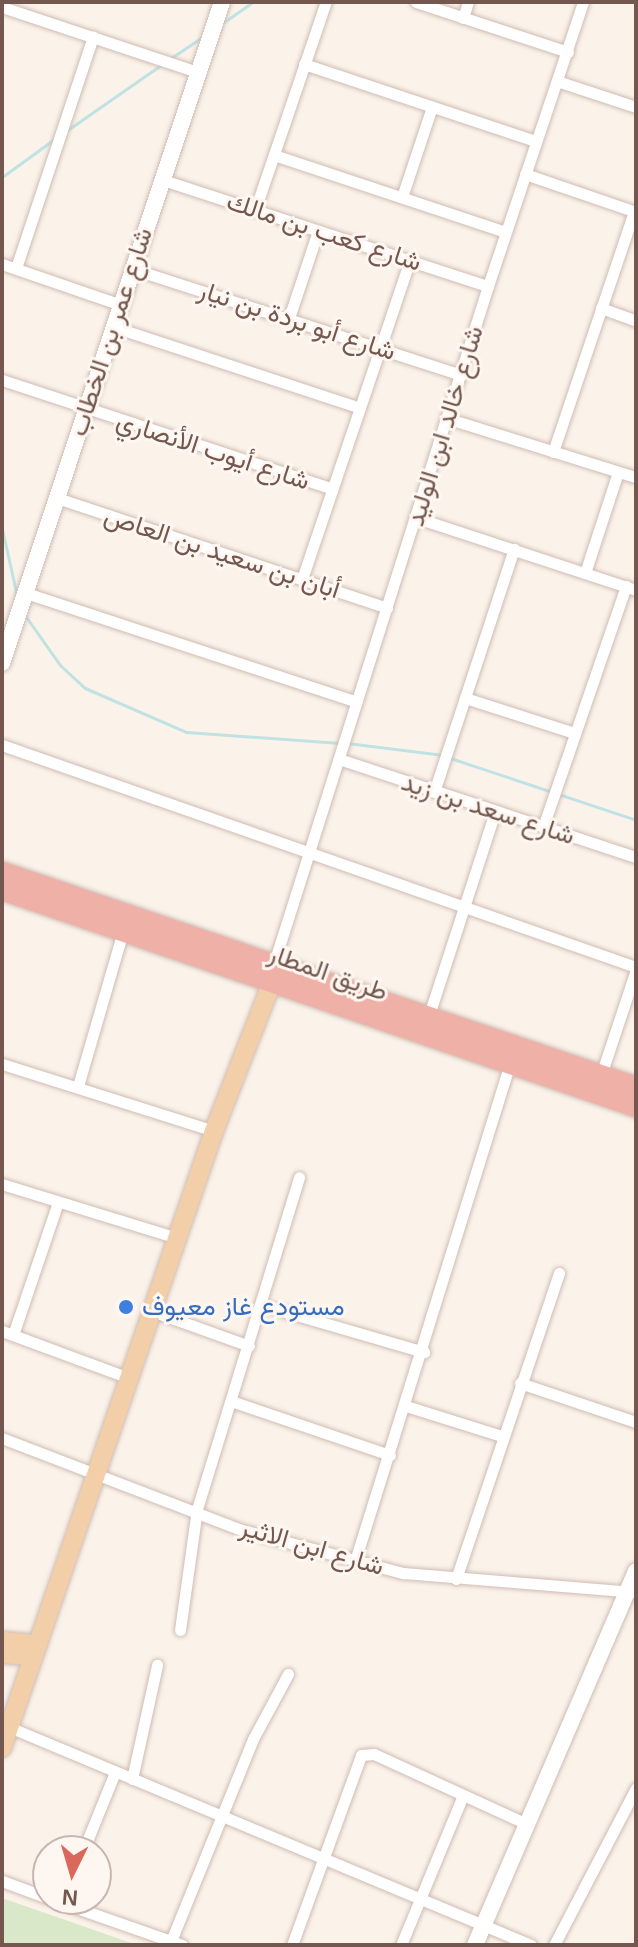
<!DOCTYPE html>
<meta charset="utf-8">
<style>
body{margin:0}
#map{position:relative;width:638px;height:1947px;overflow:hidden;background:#fbf3ea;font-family:Helvetica,Vazirmatn,sans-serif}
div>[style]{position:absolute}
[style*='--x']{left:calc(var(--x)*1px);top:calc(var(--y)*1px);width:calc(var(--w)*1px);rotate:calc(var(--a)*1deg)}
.green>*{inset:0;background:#d9e8c9}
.stream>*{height:3px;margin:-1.5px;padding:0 1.5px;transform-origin:1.5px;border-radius:1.5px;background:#c0e2e3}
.roads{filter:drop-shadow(0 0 2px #cfbcb3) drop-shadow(0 0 2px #cfbcb3)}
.street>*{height:11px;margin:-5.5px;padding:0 5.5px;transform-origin:5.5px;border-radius:5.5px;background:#fff}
.secondary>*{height:16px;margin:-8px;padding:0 8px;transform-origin:8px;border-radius:8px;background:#fff}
.primary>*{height:18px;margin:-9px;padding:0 9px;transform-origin:9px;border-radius:9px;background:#f3cfa9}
.highway>*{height:20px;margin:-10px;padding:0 10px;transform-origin:10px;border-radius:10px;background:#efb1a7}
.dots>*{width:22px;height:22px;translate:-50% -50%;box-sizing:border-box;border:4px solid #fef7f1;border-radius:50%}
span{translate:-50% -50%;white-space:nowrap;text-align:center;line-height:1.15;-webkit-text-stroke:6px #fef7f1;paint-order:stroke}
.street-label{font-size:26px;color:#74584f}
.shop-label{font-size:26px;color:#366cbe}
.left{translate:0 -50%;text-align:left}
.frame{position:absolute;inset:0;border:4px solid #74584f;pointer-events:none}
.north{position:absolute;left:32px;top:1835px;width:80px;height:80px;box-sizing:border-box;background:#fef7f1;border:2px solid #c7b7b0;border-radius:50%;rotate:185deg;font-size:22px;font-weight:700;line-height:32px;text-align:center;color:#74584f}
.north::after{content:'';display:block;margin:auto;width:28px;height:36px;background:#da685b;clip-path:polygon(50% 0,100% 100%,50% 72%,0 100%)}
</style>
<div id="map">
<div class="green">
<i style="clip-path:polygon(2px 1898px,137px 1945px,2px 1945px)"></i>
</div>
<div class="stream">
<i style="--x:224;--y:22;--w:35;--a:-35"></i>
<i style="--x:171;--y:58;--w:40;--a:-34"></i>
<i style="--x:66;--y:131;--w:116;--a:-34.8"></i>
<i style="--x:2;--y:177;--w:63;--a:-36"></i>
<i style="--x:2;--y:529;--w:69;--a:77.4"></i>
<i style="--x:24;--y:614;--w:62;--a:54.8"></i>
<i style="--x:60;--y:665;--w:34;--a:43"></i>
<i style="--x:85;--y:688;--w:110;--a:23.5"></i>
<i style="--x:186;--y:732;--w:154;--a:4.1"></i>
<i style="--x:347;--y:743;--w:97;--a:7.1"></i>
<i style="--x:450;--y:758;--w:196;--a:18.4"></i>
</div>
<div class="roads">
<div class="street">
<i style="--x:416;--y:2;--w:160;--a:18.2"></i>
<i style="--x:2;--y:7;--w:206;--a:18.4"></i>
<i style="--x:463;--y:18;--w:17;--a:-73"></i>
<i style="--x:304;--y:64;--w:244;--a:18.4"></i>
<i style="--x:557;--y:81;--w:83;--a:18.2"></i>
<i style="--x:274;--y:155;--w:244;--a:18.4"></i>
<i style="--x:525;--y:174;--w:117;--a:18.9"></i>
<i style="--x:160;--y:179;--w:345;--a:18.1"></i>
<i style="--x:402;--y:197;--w:95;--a:-71.6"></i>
<i style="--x:255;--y:210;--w:220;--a:-71.2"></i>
<i style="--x:2;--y:264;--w:126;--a:19"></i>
<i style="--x:16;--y:268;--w:244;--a:-71.6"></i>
<i style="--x:133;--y:269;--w:345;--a:17.9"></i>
<i style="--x:601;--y:308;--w:37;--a:20"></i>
<i style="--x:289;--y:318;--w:92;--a:-71.6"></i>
<i style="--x:114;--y:327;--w:259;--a:18.2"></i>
<i style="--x:2;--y:380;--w:348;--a:18.2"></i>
<i style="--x:446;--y:418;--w:199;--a:17.3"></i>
<i style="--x:553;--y:452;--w:254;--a:-71.4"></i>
<i style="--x:57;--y:498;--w:348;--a:18.4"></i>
<i style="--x:417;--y:518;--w:231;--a:18.2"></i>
<i style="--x:585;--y:573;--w:106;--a:-71.9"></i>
<i style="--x:302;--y:579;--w:337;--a:-71.3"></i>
<i style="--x:26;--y:593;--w:348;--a:18.2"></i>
<i style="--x:465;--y:698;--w:115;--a:17.7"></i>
<i style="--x:2;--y:745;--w:672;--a:19.3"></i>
<i style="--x:339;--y:759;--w:313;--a:18.3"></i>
<i style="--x:434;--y:792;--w:256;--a:-71.8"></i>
<i style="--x:543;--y:827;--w:255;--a:-71"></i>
<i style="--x:274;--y:963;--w:710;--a:-72.46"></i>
<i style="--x:488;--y:286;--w:299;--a:-71.5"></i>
<i style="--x:429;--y:1015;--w:213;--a:-72"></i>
<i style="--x:2;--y:1064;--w:222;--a:17.5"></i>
<i style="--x:600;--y:1078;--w:114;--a:-71.6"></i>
<i style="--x:78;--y:1086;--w:161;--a:-73.8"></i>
<i style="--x:2;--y:1184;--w:183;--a:17.1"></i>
<i style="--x:262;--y:1305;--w:169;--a:16.2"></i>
<i style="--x:152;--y:1311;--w:103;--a:19.8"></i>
<i style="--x:2;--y:1331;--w:135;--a:20.3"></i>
<i style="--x:13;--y:1335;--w:140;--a:-71.3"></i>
<i style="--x:520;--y:1383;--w:122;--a:18.6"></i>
<i style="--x:231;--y:1401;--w:168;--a:18.8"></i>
<i style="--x:406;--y:1406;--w:101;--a:17.4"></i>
<i style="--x:2;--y:1438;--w:257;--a:21"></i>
<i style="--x:242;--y:1530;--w:167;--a:15"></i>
<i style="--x:403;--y:1573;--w:234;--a:4.7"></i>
<i style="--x:355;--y:1561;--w:522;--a:-72.71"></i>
<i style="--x:456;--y:1579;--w:323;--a:-71.4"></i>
<i style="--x:180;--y:1630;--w:122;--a:-82"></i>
<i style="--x:197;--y:1509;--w:347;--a:-72.9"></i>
<i style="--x:9;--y:1727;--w:566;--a:22.67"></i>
<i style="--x:132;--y:1779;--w:117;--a:-77.6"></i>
<i style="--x:83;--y:1851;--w:85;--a:-67.9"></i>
<i style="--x:2;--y:1881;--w:49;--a:20.3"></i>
<i style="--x:51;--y:1899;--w:139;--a:19.3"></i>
<i style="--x:171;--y:1941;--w:218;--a:-67.9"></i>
<i style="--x:253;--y:1739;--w:74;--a:-61.7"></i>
<i style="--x:292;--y:1945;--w:202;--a:-70"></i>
<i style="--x:361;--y:1755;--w:13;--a:-4"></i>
<i style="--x:374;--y:1754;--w:168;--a:24.6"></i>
<i style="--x:401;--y:1945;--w:162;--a:-67.5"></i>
<i style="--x:554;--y:1945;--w:177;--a:-62.4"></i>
</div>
<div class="secondary">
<i style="--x:2;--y:663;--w:697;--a:-71.59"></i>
<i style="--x:475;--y:1945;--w:407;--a:-66.7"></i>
</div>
<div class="primary">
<i style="--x:2;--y:1641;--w:36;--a:5"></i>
<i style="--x:2;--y:1654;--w:31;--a:4"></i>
<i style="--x:2;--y:1748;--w:652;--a:-71.04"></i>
<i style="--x:214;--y:1131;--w:160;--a:-68.7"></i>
</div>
<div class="highway">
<i style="--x:2;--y:872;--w:669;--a:18.73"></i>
<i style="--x:2;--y:890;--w:670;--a:18.89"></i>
</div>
</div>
<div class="dots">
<i style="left:126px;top:1307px;background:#3f7fe0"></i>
</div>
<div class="street-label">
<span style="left:324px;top:232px;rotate:18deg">شارع كعب بن مالك</span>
<span style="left:297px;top:321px;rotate:18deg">شارع أبو بردة بن نيار</span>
<span style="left:111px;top:332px;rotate:-72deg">شارع عمر بن الخطاب</span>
<span style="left:445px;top:426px;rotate:-73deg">شارع خالد ابن الوليد</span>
<span style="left:213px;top:451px;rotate:18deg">شارع أيوب الأنصاري</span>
<span style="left:222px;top:553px;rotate:18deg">أبان بن سعيد بن العاص</span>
<span style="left:488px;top:809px;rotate:18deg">شارع سعد بن زيد</span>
<span style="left:328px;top:973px;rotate:19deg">طريق المطار</span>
<span style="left:312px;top:1547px;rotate:16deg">شارع ابن الاثير</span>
</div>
<div class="shop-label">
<span class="left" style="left:142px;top:1307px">مستودع غاز معيوف</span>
</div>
<div class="frame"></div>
<div class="north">N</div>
</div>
